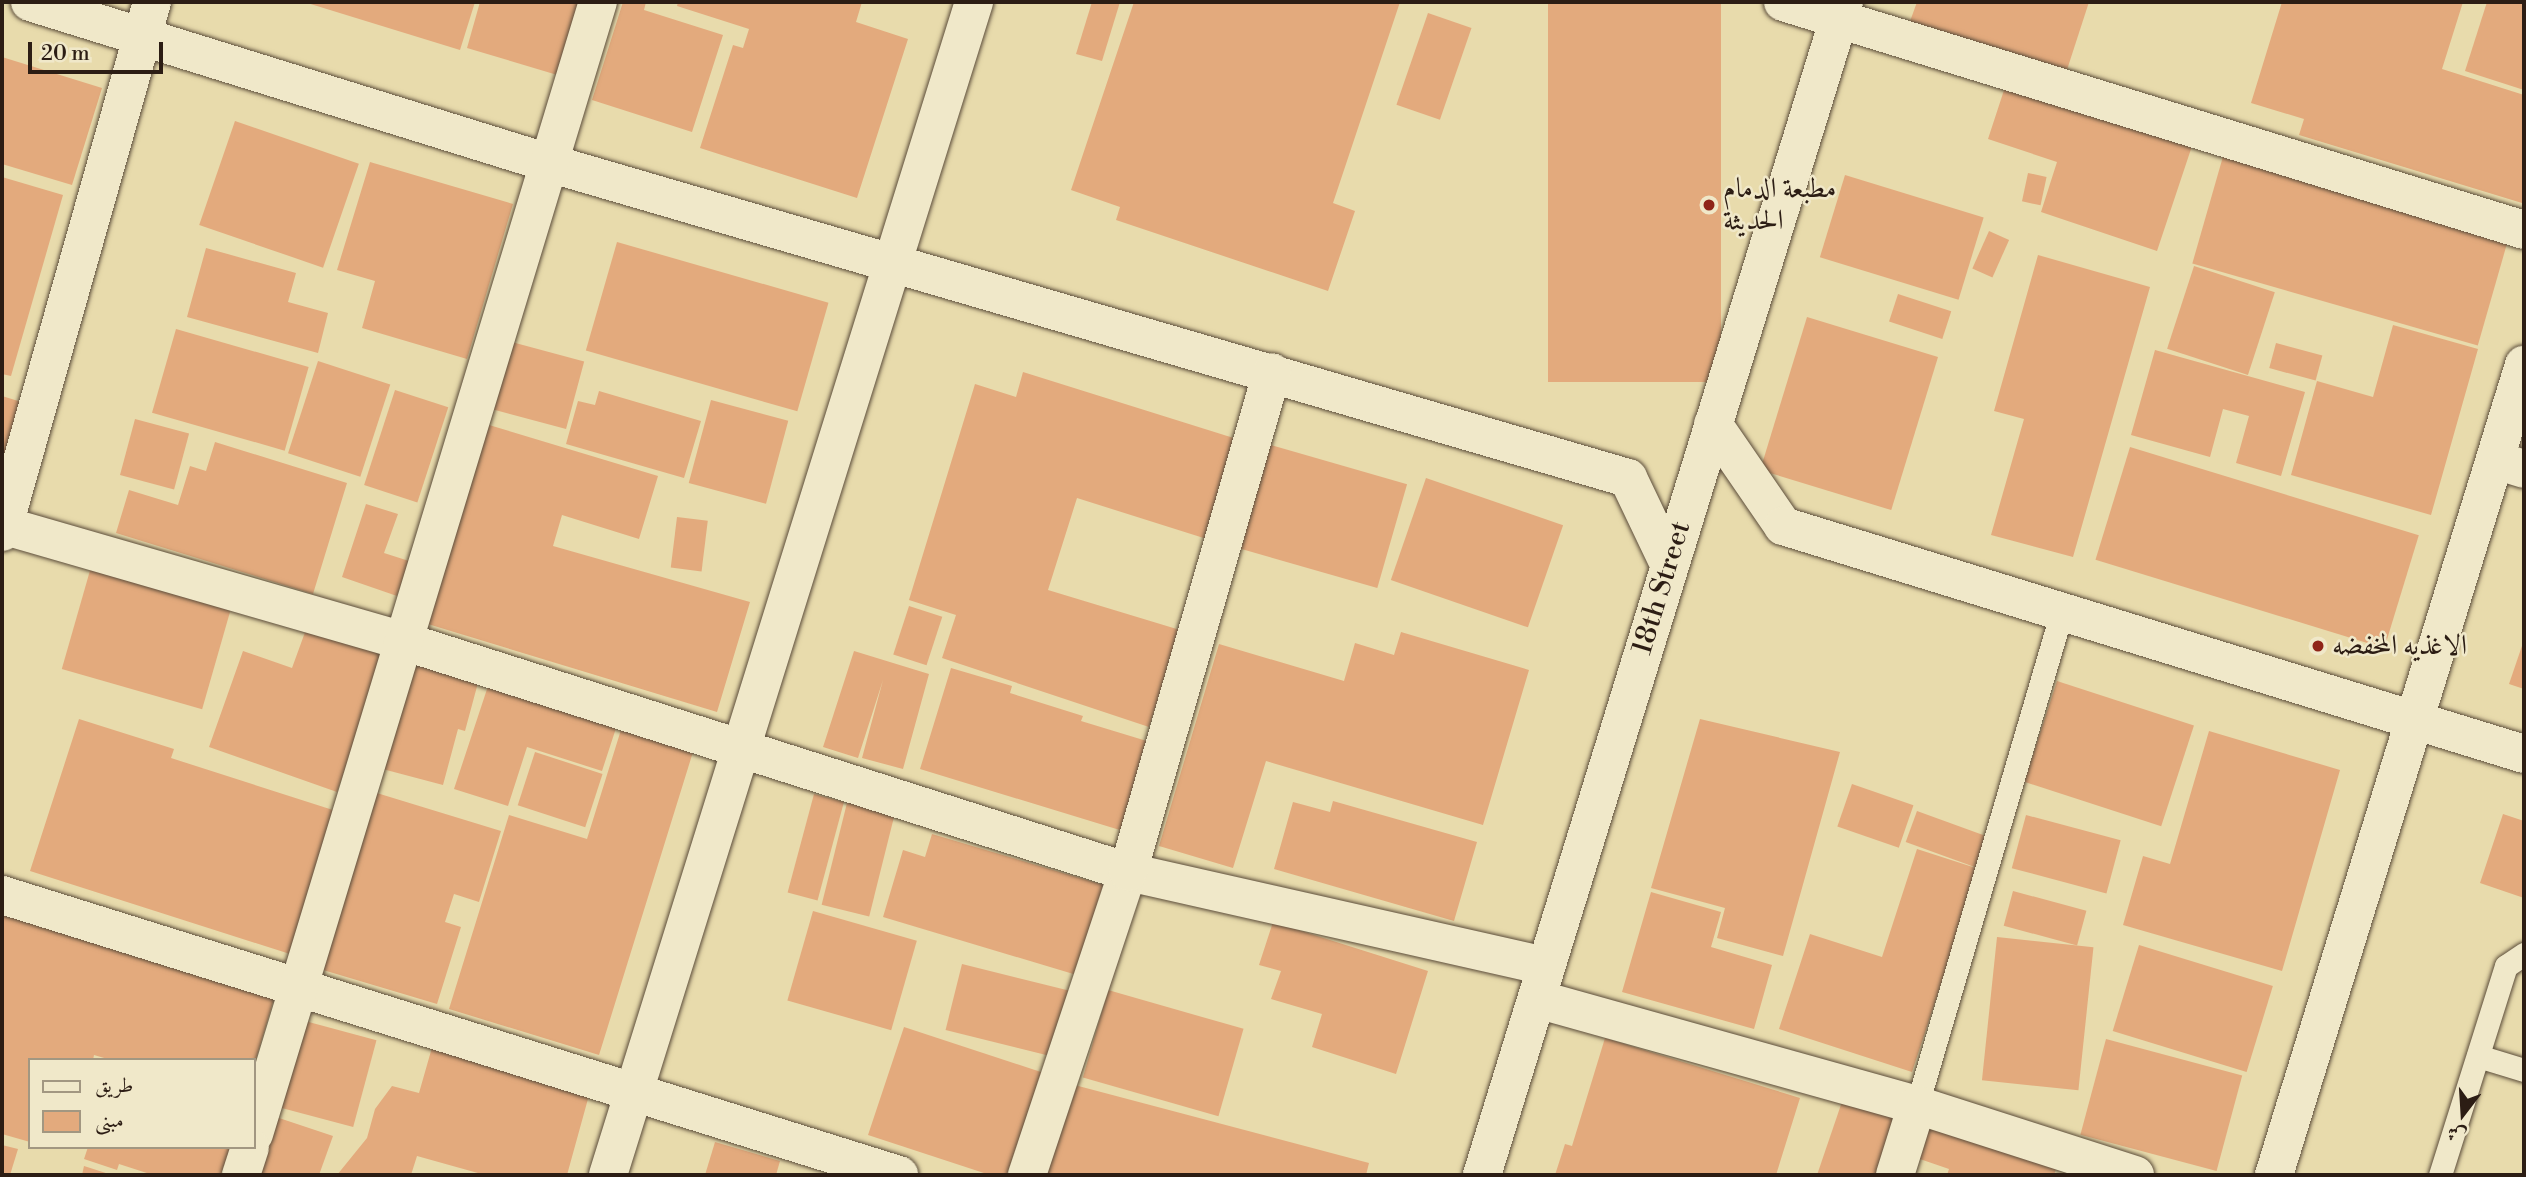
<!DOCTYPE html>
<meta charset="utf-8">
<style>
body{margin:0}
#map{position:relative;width:2526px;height:1177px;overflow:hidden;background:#e8dbac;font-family:"Libre Bodoni",Amiri,serif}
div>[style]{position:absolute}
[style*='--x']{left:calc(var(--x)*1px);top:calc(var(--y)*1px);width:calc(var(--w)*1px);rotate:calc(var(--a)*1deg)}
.building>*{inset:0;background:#e3aa7d;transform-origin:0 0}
.roads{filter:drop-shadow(0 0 2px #5b4c3a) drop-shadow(0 0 2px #5b4c3a)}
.service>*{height:23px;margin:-11.5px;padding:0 11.5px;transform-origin:11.5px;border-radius:11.5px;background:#f0e8c9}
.minor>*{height:38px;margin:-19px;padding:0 19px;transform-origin:19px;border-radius:19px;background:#f0e8c9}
.tertiary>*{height:38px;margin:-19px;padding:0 19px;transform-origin:19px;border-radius:19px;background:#f0e8c9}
.dots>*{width:19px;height:19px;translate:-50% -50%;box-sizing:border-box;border:4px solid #f0e8c9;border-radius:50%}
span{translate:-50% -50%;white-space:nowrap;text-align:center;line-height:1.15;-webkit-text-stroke:5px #f0e8c9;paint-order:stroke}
.poi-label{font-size:28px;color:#2c1d14}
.left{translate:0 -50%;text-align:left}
.street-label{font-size:28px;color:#2c1d14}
.frame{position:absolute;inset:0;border:4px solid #2c1d14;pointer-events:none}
.legend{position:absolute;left:28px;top:1058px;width:228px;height:91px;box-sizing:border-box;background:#f0e8c9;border:2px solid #a29781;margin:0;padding:9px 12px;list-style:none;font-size:21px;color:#2c1d14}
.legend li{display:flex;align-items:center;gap:14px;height:35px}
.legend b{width:35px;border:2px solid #a29781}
.north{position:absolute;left:2428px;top:1079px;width:70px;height:70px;-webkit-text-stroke:5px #f0e8c9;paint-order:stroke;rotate:197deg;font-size:19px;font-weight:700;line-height:28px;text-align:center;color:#2c1d14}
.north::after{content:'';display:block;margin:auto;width:24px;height:32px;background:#2c1d14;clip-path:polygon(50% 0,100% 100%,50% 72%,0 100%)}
.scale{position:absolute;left:28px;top:42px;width:135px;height:32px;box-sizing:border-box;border:4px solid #2c1d14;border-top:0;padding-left:9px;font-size:21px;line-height:24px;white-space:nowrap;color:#2c1d14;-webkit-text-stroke:5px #f0e8c9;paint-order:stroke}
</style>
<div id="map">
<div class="building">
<i style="clip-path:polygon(304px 2px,475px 2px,460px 50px)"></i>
<i style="clip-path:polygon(480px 2px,586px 2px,564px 77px,467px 48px)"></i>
<i style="clip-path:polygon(623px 2px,646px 2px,644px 10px,723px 35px,692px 132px,592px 100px)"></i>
<i style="clip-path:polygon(678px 2px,862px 2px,856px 22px,908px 39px,857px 198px,700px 148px,733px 45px,743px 48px,749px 29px,677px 6px)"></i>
<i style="clip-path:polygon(1092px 2px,1120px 2px,1102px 61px,1076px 54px)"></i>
<i style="clip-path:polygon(1134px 2px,1400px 2px,1333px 203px,1355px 211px,1328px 291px,1116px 220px,1120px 207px,1071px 190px)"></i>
<i style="left:1548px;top:2px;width:173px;height:380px"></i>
<i style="clip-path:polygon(1917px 2px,2089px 2px,2064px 79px,1908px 27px)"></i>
<i style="clip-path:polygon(2282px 2px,2463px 2px,2442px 69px,2524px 95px,2522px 203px,2299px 135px,2304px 119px,2251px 103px)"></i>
<i style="clip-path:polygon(2487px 2px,2524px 2px,2524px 90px,2465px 71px)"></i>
<i style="left:1428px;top:13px;width:46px;height:97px;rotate:19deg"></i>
<i style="clip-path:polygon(2px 57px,102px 88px,72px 185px,2px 164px)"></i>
<i style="clip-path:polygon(2007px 81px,2193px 143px,2157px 251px,2041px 212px,2057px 162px,1988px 139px)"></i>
<i style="left:235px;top:121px;width:131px;height:110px;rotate:19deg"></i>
<i style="left:2224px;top:153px;width:297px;height:115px;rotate:16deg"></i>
<i style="clip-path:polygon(370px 162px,513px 204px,467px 359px,362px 328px,375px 281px,337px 270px)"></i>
<i style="left:2028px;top:173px;width:19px;height:29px;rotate:12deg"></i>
<i style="left:1845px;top:175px;width:145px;height:86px;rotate:17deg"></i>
<i style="clip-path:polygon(2px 177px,63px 195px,11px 376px,2px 374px)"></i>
<i style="left:1989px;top:231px;width:22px;height:41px;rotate:24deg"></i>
<i style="left:617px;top:242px;width:220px;height:113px;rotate:16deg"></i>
<i style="clip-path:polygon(206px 248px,296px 273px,288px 302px,328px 313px,318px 353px,187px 317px)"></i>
<i style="clip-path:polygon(2038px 255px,2150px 287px,2073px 557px,1991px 535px,2024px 419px,1994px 411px)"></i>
<i style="left:2194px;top:266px;width:85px;height:87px;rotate:18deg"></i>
<i style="left:1898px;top:294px;width:56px;height:29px;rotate:18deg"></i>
<i style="left:1807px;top:317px;width:137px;height:160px;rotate:17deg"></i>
<i style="clip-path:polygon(2393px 325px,2478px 349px,2431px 515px,2291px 475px,2317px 381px,2373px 397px)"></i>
<i style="left:176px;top:329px;width:138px;height:87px;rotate:16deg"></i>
<i style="left:504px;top:340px;width:83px;height:70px;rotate:15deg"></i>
<i style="left:2276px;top:343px;width:48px;height:26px;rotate:15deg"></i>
<i style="clip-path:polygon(2155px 350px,2305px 392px,2281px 476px,2236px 463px,2249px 416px,2223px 409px,2210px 457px,2131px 435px)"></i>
<i style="left:318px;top:361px;width:76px;height:97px;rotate:18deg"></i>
<i style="clip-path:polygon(1023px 372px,1240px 440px,1210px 540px,1077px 498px,1048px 590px,1180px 630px,1149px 727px,942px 658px,956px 615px,909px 600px,975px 384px,1016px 397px)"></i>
<i style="left:395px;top:390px;width:56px;height:100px;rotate:18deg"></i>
<i style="clip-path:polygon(599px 391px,701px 421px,684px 478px,566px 444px,578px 401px,595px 405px)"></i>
<i style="clip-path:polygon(2px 396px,28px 404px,2px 488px)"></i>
<i style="left:711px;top:400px;width:80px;height:86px;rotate:15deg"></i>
<i style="left:135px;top:419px;width:56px;height:58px;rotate:15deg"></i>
<i style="clip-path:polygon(479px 422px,658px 476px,639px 539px,562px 515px,553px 546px,750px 602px,717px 712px,418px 621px)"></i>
<i style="clip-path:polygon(215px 442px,347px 483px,313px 594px,116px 533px,129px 490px,178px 505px,190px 466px,206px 471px)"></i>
<i style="left:1260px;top:442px;width:153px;height:108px;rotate:16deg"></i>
<i style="left:2130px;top:447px;width:302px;height:118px;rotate:17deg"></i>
<i style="left:1426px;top:478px;width:145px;height:108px;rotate:19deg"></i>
<i style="clip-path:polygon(366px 504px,398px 514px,384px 553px,409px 561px,397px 596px,342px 577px)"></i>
<i style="left:677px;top:517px;width:31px;height:51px;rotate:7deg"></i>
<i style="left:91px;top:567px;width:146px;height:106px;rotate:16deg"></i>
<i style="left:909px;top:606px;width:35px;height:51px;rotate:18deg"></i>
<i style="clip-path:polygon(308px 624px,386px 652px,337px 792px,209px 747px,243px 651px,292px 668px)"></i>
<i style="clip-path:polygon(1401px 632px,1529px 670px,1483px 825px,1266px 761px,1233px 868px,1159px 846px,1219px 644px,1344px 681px,1355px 643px,1394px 655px)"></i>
<i style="clip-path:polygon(2524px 640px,2524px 689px,2509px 684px)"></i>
<i style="clip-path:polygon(854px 651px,929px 674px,903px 769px,862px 758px,883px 680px,858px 758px,823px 747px)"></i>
<i style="clip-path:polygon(404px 660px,479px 679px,465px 731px,458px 729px,443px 785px,375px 767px)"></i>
<i style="clip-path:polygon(951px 668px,1012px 686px,1010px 693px,1083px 716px,1081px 721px,1150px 742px,1123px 831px,920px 769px)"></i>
<i style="clip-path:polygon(490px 680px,618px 722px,602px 771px,527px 747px,508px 806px,454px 789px)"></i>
<i style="left:2057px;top:681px;width:144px;height:106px;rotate:18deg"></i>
<i style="clip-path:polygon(625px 717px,697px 739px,599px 1055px,449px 1009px,509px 815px,587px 839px)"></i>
<i style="clip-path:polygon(79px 719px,174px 749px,171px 758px,336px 811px,290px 954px,30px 871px)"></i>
<i style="clip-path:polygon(1700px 719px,1840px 752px,1783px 956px,1717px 938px,1725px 908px,1651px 888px)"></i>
<i style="clip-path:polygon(2209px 731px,2340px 770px,2282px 971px,2123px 925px,2143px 856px,2170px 864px)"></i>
<i style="left:535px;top:752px;width:71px;height:56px;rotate:18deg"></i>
<i style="left:1852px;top:784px;width:65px;height:45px;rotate:19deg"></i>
<i style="clip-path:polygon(367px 790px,501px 831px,479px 902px,454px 894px,445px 922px,461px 927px,437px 1004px,313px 967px)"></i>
<i style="left:814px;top:794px;width:31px;height:102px;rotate:15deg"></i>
<i style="left:848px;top:799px;width:49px;height:109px;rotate:14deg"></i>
<i style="clip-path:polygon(1333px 801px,1477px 842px,1454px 921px,1274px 869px,1293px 802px,1330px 812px)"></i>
<i style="left:1917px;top:811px;width:74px;height:33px;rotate:20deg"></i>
<i style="clip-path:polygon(2503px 814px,2524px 821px,2524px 898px,2480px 883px)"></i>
<i style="left:2026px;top:815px;width:98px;height:55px;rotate:15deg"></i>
<i style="clip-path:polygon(932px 834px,1107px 886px,1080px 976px,883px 917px,903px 850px,925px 857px)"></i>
<i style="clip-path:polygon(1917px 849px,1979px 869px,1912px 1072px,1779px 1029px,1810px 934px,1882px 957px)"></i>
<i style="left:2013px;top:891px;width:76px;height:36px;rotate:15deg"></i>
<i style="clip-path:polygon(1651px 892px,1721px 912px,1711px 947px,1772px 965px,1754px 1029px,1622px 992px)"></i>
<i style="left:813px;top:911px;width:108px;height:93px;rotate:16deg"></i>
<i style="clip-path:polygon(2px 912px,276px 992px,254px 1066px,254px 1060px,111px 1060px,94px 1055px,93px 1060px,30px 1060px,30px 1142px,2px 1134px)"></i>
<i style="clip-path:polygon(1273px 922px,1428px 971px,1396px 1074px,1312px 1047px,1322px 1014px,1271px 999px,1281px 971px,1259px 965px)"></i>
<i style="left:1997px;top:937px;width:97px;height:144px;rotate:6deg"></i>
<i style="left:2139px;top:945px;width:140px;height:90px;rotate:17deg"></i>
<i style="left:962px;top:964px;width:114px;height:68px;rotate:14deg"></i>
<i style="left:1108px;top:990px;width:141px;height:91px;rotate:16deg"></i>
<i style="left:305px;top:1021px;width:74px;height:90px;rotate:15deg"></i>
<i style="clip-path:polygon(904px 1027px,1044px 1073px,1010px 1175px,990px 1175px,868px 1135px)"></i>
<i style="clip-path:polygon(1605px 1038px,1800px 1098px,1776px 1175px,1555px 1175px,1565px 1144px,1572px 1146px)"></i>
<i style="left:2106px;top:1039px;width:141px;height:99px;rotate:15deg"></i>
<i style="clip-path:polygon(433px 1044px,591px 1088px,567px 1175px,485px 1175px,417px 1156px,411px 1175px,337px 1175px,367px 1138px,375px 1109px,392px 1086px,419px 1093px)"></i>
<i style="clip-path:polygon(1067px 1083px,1369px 1163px,1366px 1175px,1042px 1175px)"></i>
<i style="clip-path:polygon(1846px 1090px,1901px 1109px,1879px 1175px,1817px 1175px)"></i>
<i style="clip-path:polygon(273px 1116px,333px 1136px,319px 1175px,253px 1175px)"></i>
<i style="clip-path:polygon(1925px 1125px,2056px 1169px,2054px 1175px,1947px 1175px,1949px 1169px,1914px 1157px)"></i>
<i style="clip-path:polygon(715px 1142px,780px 1161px,776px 1175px,705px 1175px)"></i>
<i style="clip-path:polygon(2px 1145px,18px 1149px,10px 1175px,2px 1175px)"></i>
<i style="clip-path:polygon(88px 1147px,234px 1147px,224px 1175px,153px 1175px,119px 1164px,117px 1170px,84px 1159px)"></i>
<i style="clip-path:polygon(84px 1166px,112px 1175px,82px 1175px)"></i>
</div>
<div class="roads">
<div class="service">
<i style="--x:2478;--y:1056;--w:48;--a:16.9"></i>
<i style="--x:1917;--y:1105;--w:515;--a:-73.64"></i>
<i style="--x:2440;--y:1175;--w:219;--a:-72.5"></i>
<i style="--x:2506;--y:966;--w:22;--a:-34"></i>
</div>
<div class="minor">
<i style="--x:30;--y:2;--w:547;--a:17.24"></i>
<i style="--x:552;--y:164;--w:1121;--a:16.27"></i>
<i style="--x:1628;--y:478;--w:95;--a:64.5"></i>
<i style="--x:1783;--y:2;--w:775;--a:17.1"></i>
<i style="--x:2495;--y:460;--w:30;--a:17"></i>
<i style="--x:2;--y:525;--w:417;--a:16.1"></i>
<i style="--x:403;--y:641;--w:761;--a:17.67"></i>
<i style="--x:1128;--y:872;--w:427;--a:12.7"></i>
<i style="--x:2;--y:532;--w:551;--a:-74.2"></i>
<i style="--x:2;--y:895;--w:940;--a:17.34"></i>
<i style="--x:1537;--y:999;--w:395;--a:15.6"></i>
<i style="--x:1917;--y:1105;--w:229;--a:17.8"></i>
<i style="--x:254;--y:1134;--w:1183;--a:-73.1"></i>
<i style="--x:241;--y:1175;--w:29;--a:-72"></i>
<i style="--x:608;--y:1175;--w:1229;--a:-72.67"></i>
<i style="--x:1027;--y:1175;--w:319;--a:-71.6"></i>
<i style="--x:1128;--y:872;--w:520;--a:-73.93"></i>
<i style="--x:1895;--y:1175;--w:73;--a:-72.6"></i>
</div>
<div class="tertiary">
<i style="--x:1713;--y:424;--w:124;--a:55.5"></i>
<i style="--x:1783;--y:526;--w:775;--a:17.1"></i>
<i style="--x:1482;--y:1175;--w:1228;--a:-72.85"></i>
<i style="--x:2274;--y:1175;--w:848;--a:-72.85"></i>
</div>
</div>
<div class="dots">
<i style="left:1709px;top:205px;background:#8f2418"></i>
<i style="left:2318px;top:646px;background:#8f2418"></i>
</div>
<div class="poi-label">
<span class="left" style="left:1723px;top:205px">مطبعة الدمام<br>الحديثة</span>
<span class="left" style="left:2332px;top:646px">الاغذيه المخفضه</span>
</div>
<div class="street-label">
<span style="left:1662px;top:588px;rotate:-73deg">18th Street</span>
</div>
<div class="frame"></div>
<ul class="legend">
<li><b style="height:9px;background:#f0e8c9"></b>طريق</li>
<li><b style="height:19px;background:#e3aa7d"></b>مبنى</li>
</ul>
<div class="north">ش</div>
<div class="scale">20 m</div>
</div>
